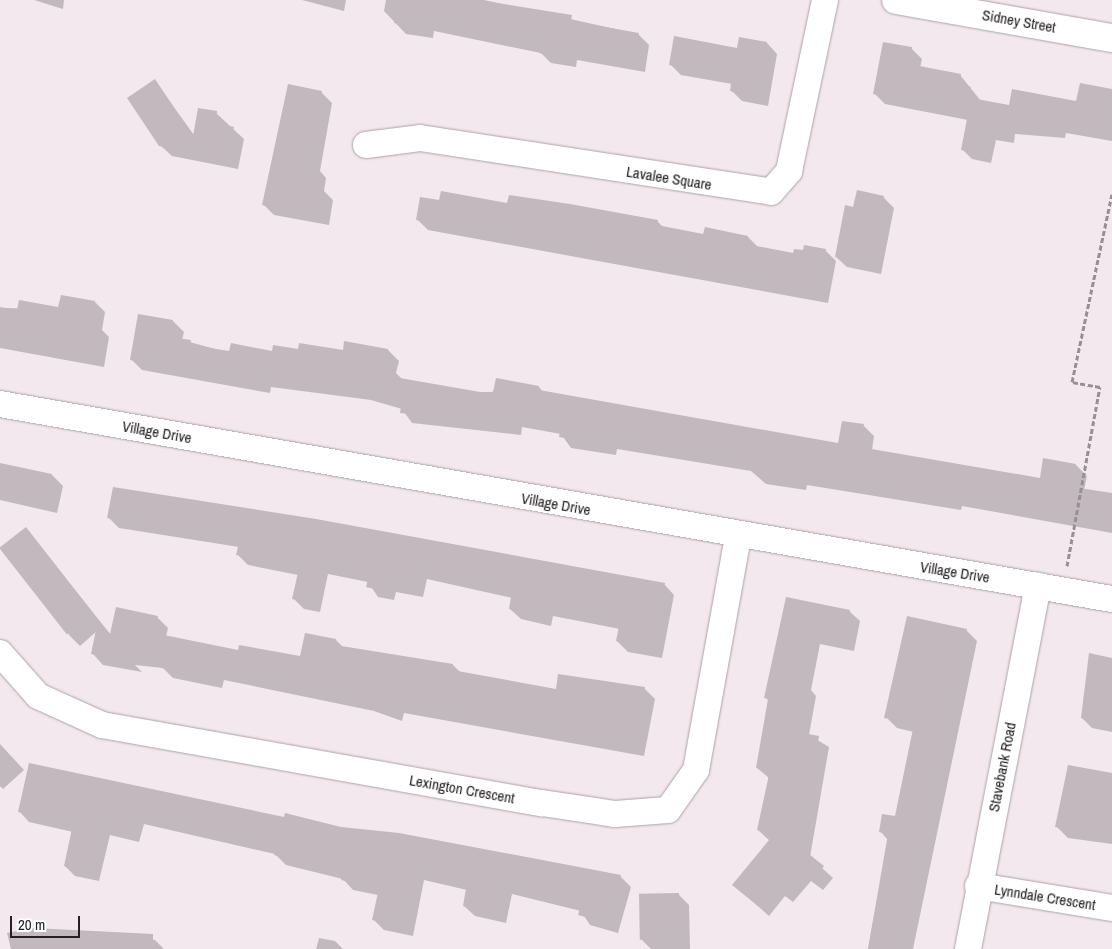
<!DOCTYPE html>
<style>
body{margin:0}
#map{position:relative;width:1112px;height:949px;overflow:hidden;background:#f2e8ed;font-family:"Archivo Narrow",sans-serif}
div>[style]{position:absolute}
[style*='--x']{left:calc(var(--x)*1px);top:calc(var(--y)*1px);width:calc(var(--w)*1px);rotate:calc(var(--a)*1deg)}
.shadow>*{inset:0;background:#0003}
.building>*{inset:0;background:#c2b8bd;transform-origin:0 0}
.path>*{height:3px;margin-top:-1.5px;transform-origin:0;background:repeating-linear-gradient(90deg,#978f93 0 5px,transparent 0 7.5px)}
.roads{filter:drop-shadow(0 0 1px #aca2a7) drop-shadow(0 0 1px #aca2a7)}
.minor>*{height:26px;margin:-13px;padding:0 13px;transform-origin:13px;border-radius:13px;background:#fff}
.secondary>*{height:28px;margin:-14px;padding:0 14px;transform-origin:14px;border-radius:14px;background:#fff}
span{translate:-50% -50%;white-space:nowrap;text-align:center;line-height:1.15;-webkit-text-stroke:4px #fff;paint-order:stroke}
.street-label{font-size:15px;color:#252123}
.scale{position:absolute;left:10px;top:916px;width:70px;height:22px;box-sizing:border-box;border:2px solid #252123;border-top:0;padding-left:6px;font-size:15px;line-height:18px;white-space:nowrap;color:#252123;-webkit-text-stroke:4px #fff;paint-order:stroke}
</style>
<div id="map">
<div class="shadow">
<i style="clip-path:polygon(34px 0,64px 0,63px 9px)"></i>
<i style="clip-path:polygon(302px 0,346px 0,344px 11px)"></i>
<i style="clip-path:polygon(386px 0,484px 0,638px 34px,649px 45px,645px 72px,577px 60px,576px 67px,551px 63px,541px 53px,434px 31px,433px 38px,406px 34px,384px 11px)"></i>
<i style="clip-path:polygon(767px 43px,777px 54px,768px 106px,742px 101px,731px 90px,732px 84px,681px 75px,670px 64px)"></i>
<i style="clip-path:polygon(911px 48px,922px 59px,920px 68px,960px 75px,981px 101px,1010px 106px,1077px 103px,1081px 84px,1112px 90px,1112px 141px,1066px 133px,1065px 138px,1015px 134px,1014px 143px,996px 140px,991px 163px,972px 159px,962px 149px,968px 120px,885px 104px,874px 93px)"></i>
<i style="clip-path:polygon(155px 81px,194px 135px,216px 113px,244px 139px,238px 169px,172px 156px,160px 145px)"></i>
<i style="clip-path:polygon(321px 92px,332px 103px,320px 171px,326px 178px,324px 191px,333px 200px,329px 225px,274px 215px,263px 204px)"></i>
<i style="clip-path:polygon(883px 197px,894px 208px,881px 274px,847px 267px,836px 257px,854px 208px)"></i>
<i style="clip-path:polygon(440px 202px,657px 221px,664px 228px,704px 235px,748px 237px,759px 248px,794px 254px,825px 250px,836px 261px,828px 303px,428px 230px,417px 219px)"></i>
<i style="clip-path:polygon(95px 302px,105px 312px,102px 330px,109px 337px,104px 367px,0 348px,0 308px,59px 309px)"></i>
<i style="clip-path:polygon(173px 321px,184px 332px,182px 340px,230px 353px,388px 350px,399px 361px,396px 373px,403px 380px,480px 393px,539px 387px,544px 393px,839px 445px,864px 426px,874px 436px,872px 450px,1041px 479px,1076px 465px,1087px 476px,1084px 490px,1112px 495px,1112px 533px,962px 506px,961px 510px,807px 485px,806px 490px,766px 484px,751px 471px,617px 449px,616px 455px,571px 448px,561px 434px,522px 427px,521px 435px,412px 423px,402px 409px,371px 400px,271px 387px,270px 393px,142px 370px,131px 359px)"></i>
<i style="clip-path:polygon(0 464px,52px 475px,63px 486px,57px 513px,0 500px)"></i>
<i style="clip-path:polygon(108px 517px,664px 584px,674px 595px,662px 658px,628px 652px,617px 641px,620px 629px,553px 616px,551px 626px,521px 619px,510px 609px,512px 598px,427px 579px,423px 597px,396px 592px,394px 600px,378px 597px,368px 582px,328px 574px,320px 612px,304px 609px,294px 599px,298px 575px,248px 565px,238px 555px,239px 547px,119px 528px)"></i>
<i style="clip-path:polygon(26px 529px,111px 635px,157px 617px,168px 628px,166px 637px,239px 652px,301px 658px,306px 634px,336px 640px,343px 647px,453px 665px,461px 673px,556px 690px,644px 688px,655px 699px,644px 756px,404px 713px,402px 721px,374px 711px,224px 680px,222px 688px,173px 678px,163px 668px,135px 665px,142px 672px,103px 665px,93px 654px,97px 631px,80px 646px,69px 635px)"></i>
<i style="clip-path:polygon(787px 598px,849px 611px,860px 621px,854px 651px,820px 644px,811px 690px,816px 696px,809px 735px,829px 747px,810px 857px,833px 878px,823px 890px,811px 881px,793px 902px,785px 896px,769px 916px,734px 885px,770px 841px,758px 830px,769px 778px,757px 768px,769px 701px,766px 698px)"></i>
<i style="clip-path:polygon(966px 630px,977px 641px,913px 949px,868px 949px,888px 840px,880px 831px,896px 818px,914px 732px,897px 728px,886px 717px)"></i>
<i style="clip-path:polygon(1112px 660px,1112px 732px,1092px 728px,1082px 718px)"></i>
<i style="clip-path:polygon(0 744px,24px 770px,3px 789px,0 786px)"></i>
<i style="clip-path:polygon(1112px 798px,1112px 844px,1068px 838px,1057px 827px)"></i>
<i style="clip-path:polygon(19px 811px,285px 819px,620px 876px,631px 887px,618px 933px,590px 925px,581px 911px,512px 894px,506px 923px,475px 916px,464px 906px,467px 890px,424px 880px,413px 936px,384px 930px,373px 919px,378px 895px,353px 890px,343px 879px,286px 865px,275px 854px,144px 824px,139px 842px,110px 835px,99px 881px,75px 876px,65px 866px,73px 832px,29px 822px)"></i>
<i style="clip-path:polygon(678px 894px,689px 905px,690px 949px,651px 949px,642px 940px)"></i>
<i style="clip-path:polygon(124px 934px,155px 940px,164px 949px,12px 949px)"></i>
<i style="clip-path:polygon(319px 938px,335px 941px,343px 949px,316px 949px)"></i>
</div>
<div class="building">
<i style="clip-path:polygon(398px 0,478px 0,572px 15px,571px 21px,639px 33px,634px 61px,566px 49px,565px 57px,539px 53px,541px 44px,459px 32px,460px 27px,423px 21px,422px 28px,394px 23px)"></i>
<i style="clip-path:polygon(674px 36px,737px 48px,739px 37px,767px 42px,758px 96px,730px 91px,732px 76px,669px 65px)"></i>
<i style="clip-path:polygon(883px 42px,912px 47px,909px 64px,961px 74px,959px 84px,971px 87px,966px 112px,873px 94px)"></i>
<i style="clip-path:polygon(155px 79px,193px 136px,198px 108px,217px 111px,215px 123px,234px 127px,228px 159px,159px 146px,127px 98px)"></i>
<i style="clip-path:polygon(1080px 83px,1112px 89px,1105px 132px,1056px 123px,1055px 129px,1006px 124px,1004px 133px,986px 130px,982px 154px,961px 150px,971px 98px,1009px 105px,1012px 89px,1076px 101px)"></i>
<i style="clip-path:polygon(288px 84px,322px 91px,309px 165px,316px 166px,313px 186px,323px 188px,318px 215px,262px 205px)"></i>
<i style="clip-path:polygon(857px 190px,884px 196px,871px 264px,835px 257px,845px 205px,853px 207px)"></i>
<i style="clip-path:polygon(441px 191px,507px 203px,509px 195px,570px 204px,658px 220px,657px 225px,703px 234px,705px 227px,748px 236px,746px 244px,793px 253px,794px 249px,803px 250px,804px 245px,826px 249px,817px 293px,416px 220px,420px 197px,439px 200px)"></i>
<i style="clip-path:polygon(61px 295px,95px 301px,91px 324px,99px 326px,93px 357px,0 340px,0 307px,17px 310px,19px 300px,58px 307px)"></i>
<i style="clip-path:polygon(138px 314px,173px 320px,170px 337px,191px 340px,190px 345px,229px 351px,231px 343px,272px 351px,273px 345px,298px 349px,299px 343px,343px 350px,344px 341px,388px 349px,385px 368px,395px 370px,394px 377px,480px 392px,493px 392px,496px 378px,539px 386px,539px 390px,838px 443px,842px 421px,864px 424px,860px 447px,1040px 478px,1043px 458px,1076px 464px,1073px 487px,1112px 493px,1112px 526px,951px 496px,950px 500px,796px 475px,795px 480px,754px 473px,756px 465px,739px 461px,606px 438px,605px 445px,559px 437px,561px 425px,512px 417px,510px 425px,400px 413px,402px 401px,318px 382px,317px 387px,260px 377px,259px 383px,130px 360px)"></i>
<i style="left:0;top:463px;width:53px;height:29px;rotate:12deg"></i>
<i style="clip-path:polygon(113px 487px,316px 519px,665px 583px,651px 649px,616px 641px,620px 621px,543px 606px,541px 616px,509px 609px,512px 591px,417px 569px,413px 587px,386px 582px,384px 591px,366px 587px,369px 575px,317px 565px,310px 603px,292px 599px,299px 568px,236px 555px,240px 539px,107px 518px)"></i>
<i style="left:26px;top:527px;width:110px;height:34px;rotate:52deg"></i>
<i style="clip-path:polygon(786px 597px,850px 610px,843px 641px,809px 634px,800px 683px,806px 684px,798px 732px,819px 736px,800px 847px,824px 866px,812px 881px,800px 871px,782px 892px,774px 886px,758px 906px,732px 885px,774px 834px,757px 830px,770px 770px,756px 768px,768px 699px,764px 698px)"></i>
<i style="clip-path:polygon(116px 607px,158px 616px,154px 633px,238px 650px,239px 645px,300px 656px,305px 633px,336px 639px,335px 645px,453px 664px,452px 670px,556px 689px,558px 674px,645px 687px,633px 746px,393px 703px,392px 711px,367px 706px,368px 702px,214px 670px,212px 678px,161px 668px,163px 660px,127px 652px,133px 663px,91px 654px,98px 620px,110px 634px)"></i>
<i style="clip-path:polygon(907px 616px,967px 629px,926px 812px,906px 933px,900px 949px,868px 949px,888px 834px,879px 832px,882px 814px,895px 816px,914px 724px,884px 718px)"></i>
<i style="clip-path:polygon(1089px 653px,1112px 658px,1112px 724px,1081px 718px)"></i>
<i style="clip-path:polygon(29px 763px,284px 817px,285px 813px,341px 827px,399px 833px,621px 875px,608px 923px,578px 915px,581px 905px,502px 884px,496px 913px,463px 906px,467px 883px,413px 871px,402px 926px,372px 920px,379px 888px,341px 880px,343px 872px,274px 855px,276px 847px,133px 815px,129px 833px,99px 825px,89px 872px,64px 866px,73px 824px,18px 812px)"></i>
<i style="clip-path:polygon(1068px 765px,1112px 773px,1112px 835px,1055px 827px)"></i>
<i style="left:679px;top:893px;width:46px;height:40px;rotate:89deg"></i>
<i style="clip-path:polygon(33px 928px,153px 934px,153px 949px,11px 949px,7px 933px)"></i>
</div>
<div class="path">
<i style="--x:1067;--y:566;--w:182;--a:-79.6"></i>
<i style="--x:1100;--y:387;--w:28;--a:-170"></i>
<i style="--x:1072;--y:382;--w:192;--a:-78"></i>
</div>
<div class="roads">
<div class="minor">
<i style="--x:366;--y:145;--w:54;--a:-7.4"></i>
<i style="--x:420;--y:138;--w:355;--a:8.7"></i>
<i style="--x:771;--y:192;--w:28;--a:-49"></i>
<i style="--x:789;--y:171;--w:175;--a:-78.1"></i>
<i style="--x:0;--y:404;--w:1129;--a:9.95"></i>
<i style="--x:0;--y:653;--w:57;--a:48.5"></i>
<i style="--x:38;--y:696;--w:70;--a:24.4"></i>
<i style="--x:102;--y:725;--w:447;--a:10.1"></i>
<i style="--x:542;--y:803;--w:74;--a:8.6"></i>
<i style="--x:615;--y:814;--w:53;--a:-4.3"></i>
<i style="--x:668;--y:810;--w:49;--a:-55"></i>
<i style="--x:696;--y:770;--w:237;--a:-79.8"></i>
<i style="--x:978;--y:886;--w:136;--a:9.3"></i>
<i style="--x:968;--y:949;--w:370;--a:-79.1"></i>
</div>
<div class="secondary">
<i style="--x:896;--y:0;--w:219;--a:10"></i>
</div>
</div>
<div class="street-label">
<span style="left:1019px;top:21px;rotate:10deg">Sidney Street</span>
<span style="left:669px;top:178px;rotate:9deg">Lavalee Square</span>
<span style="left:157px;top:432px;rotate:10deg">Village Drive</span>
<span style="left:556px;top:504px;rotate:10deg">Village Drive</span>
<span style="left:955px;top:572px;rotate:9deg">Village Drive</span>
<span style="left:1002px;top:767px;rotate:-79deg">Stavebank Road</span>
<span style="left:462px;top:789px;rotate:10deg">Lexington Crescent</span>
<span style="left:1045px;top:897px;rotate:9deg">Lynndale Crescent</span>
</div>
<div class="scale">20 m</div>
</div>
